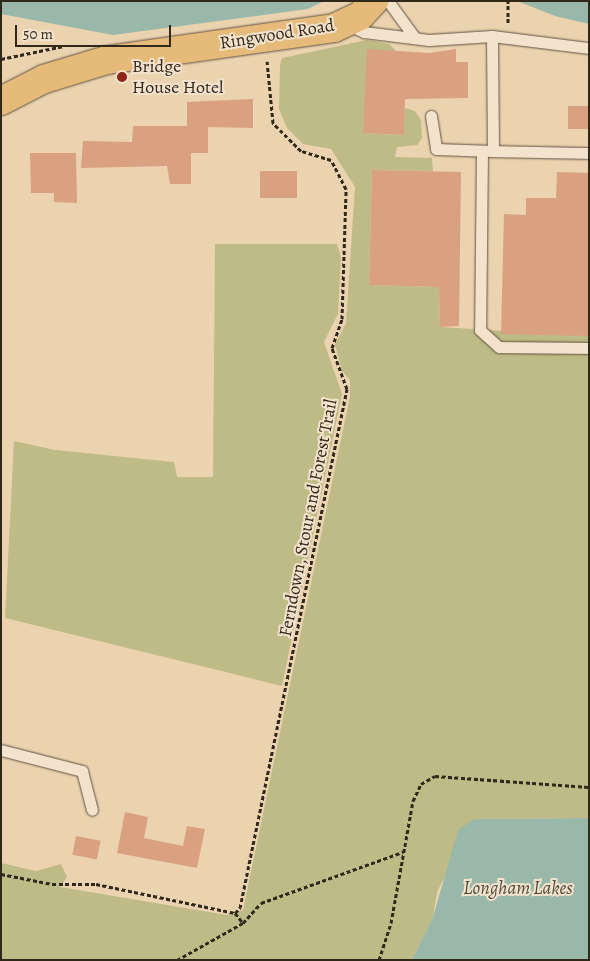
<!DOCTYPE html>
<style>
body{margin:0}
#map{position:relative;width:590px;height:961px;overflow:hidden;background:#ecd3b0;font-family:Alegreya,serif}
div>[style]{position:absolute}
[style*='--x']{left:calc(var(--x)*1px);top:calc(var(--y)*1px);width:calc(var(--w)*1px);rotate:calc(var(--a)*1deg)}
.green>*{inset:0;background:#bebb87}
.water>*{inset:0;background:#99b8a9}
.building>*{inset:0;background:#d9a180;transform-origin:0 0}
.path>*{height:3px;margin-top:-1.5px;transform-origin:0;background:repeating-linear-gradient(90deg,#31281c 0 4px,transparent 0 6.5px)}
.roads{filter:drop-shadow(0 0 1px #605341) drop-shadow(0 0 1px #605341)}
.lane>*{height:11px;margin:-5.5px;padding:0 5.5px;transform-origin:5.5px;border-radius:5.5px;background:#f3e2cc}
.highway>*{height:28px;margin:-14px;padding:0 14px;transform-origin:14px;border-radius:14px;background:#e6ba78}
.dots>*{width:14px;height:14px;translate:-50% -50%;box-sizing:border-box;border:2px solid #f3e2cc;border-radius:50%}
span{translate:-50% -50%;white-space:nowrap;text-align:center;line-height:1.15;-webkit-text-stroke:4px #f3e2cc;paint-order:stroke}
.street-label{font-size:18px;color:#31281c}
.poi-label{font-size:18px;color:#31281c}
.left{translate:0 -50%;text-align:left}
.water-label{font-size:19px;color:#4b4c3f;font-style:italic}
.frame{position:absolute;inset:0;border:2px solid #31281c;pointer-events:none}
.scale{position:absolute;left:15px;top:25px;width:156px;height:22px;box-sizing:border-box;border:2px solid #31281c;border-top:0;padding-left:6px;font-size:15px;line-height:18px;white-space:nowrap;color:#31281c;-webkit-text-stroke:4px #f3e2cc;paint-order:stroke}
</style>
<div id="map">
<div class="green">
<i style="clip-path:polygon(367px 40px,389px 44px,396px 51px,366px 90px,363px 133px,403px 135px,405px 108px,415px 111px,421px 120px,422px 138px,417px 145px,397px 147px,395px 157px,432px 158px,433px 171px,372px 170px,369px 285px,439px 287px,440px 327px,589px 336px,589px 818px,474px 819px,437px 892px,433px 917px,412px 960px,1px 960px,1px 863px,36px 871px,61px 864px,67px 877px,60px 887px,227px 915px,243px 910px,350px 396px,350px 380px,342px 371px,335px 345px,346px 323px,355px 187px,331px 149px,303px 144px,287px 128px,279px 109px,280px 65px,282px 58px)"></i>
<i style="clip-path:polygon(215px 244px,337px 244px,341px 257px,338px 314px,324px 342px,342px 394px,282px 686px,5px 618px,14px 441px,55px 450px,174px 462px,177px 477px,213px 477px)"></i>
</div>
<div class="water">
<i style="clip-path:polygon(1px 1px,324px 1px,308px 9px,113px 35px,1px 14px)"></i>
<i style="clip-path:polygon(517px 1px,589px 1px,589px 24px,555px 16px)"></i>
<i style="clip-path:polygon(589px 818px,589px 960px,412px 960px,433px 917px,458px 830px,474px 819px)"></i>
</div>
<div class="building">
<i style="clip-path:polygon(367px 49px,429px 53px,456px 49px,456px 62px,468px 62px,468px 98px,405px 99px,404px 135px,363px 133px)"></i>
<i style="clip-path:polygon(253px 99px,253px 128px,208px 127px,208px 153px,191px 153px,191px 184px,170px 184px,167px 166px,81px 168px,83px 141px,132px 142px,133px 126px,187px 126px,187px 102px)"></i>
<i style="left:568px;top:106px;width:21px;height:23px"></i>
<i style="clip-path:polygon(30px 153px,76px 153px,77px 203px,54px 202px,54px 193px,31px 193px)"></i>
<i style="clip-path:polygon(372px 170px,461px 172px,459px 326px,440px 327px,439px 287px,369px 285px)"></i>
<i style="left:260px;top:171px;width:37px;height:27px"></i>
<i style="clip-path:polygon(557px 172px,589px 173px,589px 336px,501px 334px,504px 214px,526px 215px,526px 198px,556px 198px)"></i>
<i style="clip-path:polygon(125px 812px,148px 817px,144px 838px,183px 846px,187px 826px,205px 829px,197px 868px,117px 853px)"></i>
<i style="left:76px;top:836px;width:25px;height:19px;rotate:11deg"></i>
</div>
<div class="path">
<i style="--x:508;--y:23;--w:22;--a:-90"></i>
<i style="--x:1;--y:59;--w:64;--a:-11.7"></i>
<i style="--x:1;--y:874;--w:52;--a:11.1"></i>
<i style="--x:52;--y:884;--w:44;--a:0"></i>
<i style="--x:96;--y:884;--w:142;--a:11.8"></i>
<i style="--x:235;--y:913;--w:7;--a:-45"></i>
<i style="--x:240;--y:908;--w:530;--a:-78.35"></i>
<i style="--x:347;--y:389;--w:44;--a:-110.1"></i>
<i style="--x:332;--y:348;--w:31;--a:-71"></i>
<i style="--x:342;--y:319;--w:130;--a:-88.2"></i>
<i style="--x:346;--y:189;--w:33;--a:-117"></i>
<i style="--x:331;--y:160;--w:31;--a:-163"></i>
<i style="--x:301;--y:151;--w:40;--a:-135"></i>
<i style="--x:273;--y:123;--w:62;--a:-95.5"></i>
<i style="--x:235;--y:913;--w:13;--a:51"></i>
<i style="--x:177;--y:960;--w:76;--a:-29.3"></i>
<i style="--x:243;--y:923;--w:27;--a:-48"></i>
<i style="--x:261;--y:903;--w:151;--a:-19.8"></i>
<i style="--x:379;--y:960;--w:39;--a:-72"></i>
<i style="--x:391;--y:923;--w:124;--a:-79.8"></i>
<i style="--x:413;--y:801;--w:19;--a:-65"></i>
<i style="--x:421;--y:784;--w:16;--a:-30"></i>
<i style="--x:435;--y:776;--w:154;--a:4.1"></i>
</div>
<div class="roads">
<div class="lane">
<i style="--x:388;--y:1;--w:46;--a:53.9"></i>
<i style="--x:349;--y:25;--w:17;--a:25"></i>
<i style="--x:364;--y:32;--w:65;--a:7"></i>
<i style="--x:429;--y:40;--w:63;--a:-3.6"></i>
<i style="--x:492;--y:36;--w:98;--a:7.1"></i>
<i style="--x:431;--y:116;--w:33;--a:81"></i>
<i style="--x:436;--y:149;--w:57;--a:2"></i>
<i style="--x:493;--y:151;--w:115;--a:-90.5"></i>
<i style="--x:482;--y:151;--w:179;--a:90.6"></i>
<i style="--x:480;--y:330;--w:25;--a:42"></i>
<i style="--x:499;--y:347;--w:90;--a:0.6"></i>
<i style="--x:493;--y:151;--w:96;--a:1.2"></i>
<i style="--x:1;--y:750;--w:84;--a:14.5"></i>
<i style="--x:82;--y:771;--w:40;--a:75.6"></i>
</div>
<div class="highway">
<i style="--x:1;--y:101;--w:48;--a:-27.1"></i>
<i style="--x:44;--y:79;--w:66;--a:-16.8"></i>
<i style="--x:107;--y:60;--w:229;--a:-8"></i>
<i style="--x:334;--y:28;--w:29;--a:-25"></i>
<i style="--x:360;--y:16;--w:21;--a:-47"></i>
</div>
</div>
<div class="dots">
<i style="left:122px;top:77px;background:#8f2418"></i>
</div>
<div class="street-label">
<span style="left:277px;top:34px;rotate:-9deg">Ringwood Road</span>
<span style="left:308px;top:518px;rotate:-79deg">Ferndown, Stour and Forest Trail</span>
</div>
<div class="poi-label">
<span class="left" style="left:132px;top:77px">Bridge<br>House Hotel</span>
</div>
<div class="water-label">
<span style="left:518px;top:889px">Longham Lakes</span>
</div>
<div class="frame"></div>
<div class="scale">50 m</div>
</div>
